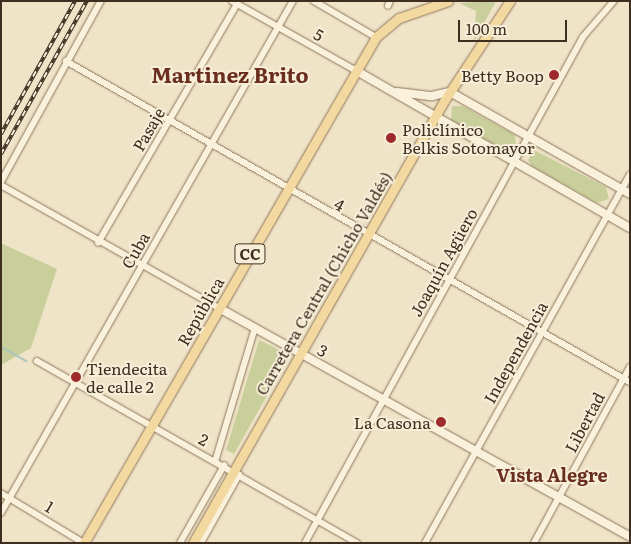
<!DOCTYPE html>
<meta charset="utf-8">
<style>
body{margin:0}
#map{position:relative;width:631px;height:544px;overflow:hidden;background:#f0e4c8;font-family:Literata,serif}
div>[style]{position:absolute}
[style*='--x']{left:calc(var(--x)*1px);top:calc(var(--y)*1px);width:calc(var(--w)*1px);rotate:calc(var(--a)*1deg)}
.green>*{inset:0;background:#c9cf9b}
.stream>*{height:2px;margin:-1px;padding:0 1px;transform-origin:1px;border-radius:1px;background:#a9c4bc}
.roads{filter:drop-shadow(0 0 1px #8d765c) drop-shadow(0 0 1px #8d765c)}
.street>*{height:5.5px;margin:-2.75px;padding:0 2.75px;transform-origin:2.75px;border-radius:2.75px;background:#faf1dc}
.secondary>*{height:8px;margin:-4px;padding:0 4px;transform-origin:4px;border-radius:4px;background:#faf1dc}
.primary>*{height:9px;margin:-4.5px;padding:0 4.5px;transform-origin:4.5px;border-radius:4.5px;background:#f3d9a0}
.rail>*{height:4px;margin-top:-2px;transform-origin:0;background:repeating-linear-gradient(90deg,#f7eed8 0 5.5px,#3d2e20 0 11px);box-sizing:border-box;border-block:1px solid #3d2e20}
.dots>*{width:14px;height:14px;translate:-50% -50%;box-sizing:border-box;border:2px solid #f7eed8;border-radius:50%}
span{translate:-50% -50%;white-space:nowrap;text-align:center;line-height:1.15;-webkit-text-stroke:4px #f7eed8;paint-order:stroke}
.shield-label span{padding:1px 4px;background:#f7eed8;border:1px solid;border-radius:4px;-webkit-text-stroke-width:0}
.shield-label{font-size:15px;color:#3d2e20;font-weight:700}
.street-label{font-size:16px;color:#3d2e20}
.poi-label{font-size:16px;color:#3d2e20}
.right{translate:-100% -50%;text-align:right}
.left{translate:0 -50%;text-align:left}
.neighbourhood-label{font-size:18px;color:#6b2e1e;font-weight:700}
.district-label{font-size:21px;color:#6b2e1e;font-weight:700}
.frame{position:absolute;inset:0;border:2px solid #3d2e20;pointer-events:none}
.scale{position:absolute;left:458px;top:20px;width:109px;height:22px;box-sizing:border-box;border:2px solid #3d2e20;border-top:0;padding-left:6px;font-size:15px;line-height:18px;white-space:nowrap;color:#3d2e20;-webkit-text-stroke:4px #f7eed8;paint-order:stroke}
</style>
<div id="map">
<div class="green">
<i style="clip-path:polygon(496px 1px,474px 42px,476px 11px,459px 3px)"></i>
<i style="clip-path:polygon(452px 106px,463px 106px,515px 135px,516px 148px,506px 151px,451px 120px)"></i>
<i style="clip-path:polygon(534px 150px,606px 187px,609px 199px,597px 203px,532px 166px,528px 160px)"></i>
<i style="clip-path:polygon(1px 243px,57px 269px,31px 348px,1px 365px)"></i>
<i style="clip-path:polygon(259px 340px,290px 355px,234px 454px,226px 450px)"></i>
</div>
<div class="stream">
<i style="--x:1;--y:347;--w:29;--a:29"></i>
</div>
<div class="roads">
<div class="street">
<i style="--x:232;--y:1;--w:141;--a:29.3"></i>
<i style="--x:314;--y:1;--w:72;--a:30.1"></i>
<i style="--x:388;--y:6;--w:5;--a:-68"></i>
<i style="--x:66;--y:61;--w:649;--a:29.65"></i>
<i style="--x:1;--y:182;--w:207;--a:-61.1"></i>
<i style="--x:1;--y:185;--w:250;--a:29.4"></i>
<i style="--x:98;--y:243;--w:276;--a:-59.8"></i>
<i style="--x:37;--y:361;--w:368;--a:29.6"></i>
<i style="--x:215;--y:462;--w:140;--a:-73.4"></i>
<i style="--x:1;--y:493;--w:97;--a:31.1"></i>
<i style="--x:1;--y:513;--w:589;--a:-60.3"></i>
<i style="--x:180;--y:543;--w:89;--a:-60.3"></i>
<i style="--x:201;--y:543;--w:78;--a:-60.8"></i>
<i style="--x:305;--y:543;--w:577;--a:-61.22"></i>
<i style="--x:583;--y:37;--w:48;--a:-49.3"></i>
<i style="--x:425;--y:543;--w:421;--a:-60.9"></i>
<i style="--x:534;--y:543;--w:200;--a:-61.4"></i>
</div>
<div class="secondary">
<i style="--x:355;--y:70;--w:317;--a:29.9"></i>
<i style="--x:397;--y:92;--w:35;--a:7"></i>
<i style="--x:432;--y:96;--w:18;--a:-13"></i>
<i style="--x:450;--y:92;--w:207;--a:29.5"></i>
<i style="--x:219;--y:308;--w:470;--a:29.1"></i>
</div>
<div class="primary">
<i style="--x:84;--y:543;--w:584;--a:-60.01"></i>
<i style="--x:376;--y:37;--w:30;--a:-40"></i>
<i style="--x:399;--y:18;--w:52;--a:-19.1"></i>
<i style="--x:193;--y:543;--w:508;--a:-60.41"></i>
<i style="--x:444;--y:101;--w:120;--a:-56.6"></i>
</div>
</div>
<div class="rail">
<i style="--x:1;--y:134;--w:152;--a:-60.9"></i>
<i style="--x:1;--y:154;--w:176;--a:-60.7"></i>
</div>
<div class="dots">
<i style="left:554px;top:75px;background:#9e2a2b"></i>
<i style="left:391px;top:138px;background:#9e2a2b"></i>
<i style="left:76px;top:377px;background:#9e2a2b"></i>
<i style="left:441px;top:422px;background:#9e2a2b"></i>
</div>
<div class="shield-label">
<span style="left:250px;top:254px">CC</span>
</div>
<div class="street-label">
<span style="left:319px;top:34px;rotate:29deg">5</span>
<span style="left:148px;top:129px;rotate:-60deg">Pasaje</span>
<span style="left:340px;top:204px;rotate:29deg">4</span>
<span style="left:135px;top:250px;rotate:-60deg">Cuba</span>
<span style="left:443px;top:262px;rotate:-61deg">Joaquín Agüero</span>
<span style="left:323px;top:283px;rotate:-60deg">Carretera Central (Chicho Valdés)</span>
<span style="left:200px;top:311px;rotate:-60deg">República</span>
<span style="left:323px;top:350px;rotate:29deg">3</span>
<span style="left:515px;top:352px;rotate:-61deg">Independencia</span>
<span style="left:584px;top:422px;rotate:-62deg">Libertad</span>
<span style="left:204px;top:439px;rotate:29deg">2</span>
<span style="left:50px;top:506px;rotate:31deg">1</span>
</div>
<div class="poi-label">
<span class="right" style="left:544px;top:75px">Betty Boop</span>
<span class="left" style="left:402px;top:138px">Policlínico<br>Belkis Sotomayor</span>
<span class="left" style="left:86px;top:377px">Tiendecita<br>de calle 2</span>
<span class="right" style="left:431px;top:422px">La Casona</span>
</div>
<div class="neighbourhood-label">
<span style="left:552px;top:475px">Vista Alegre</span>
</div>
<div class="district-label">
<span style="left:230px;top:74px">Martinez Brito</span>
</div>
<div class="frame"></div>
<div class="scale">100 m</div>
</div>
